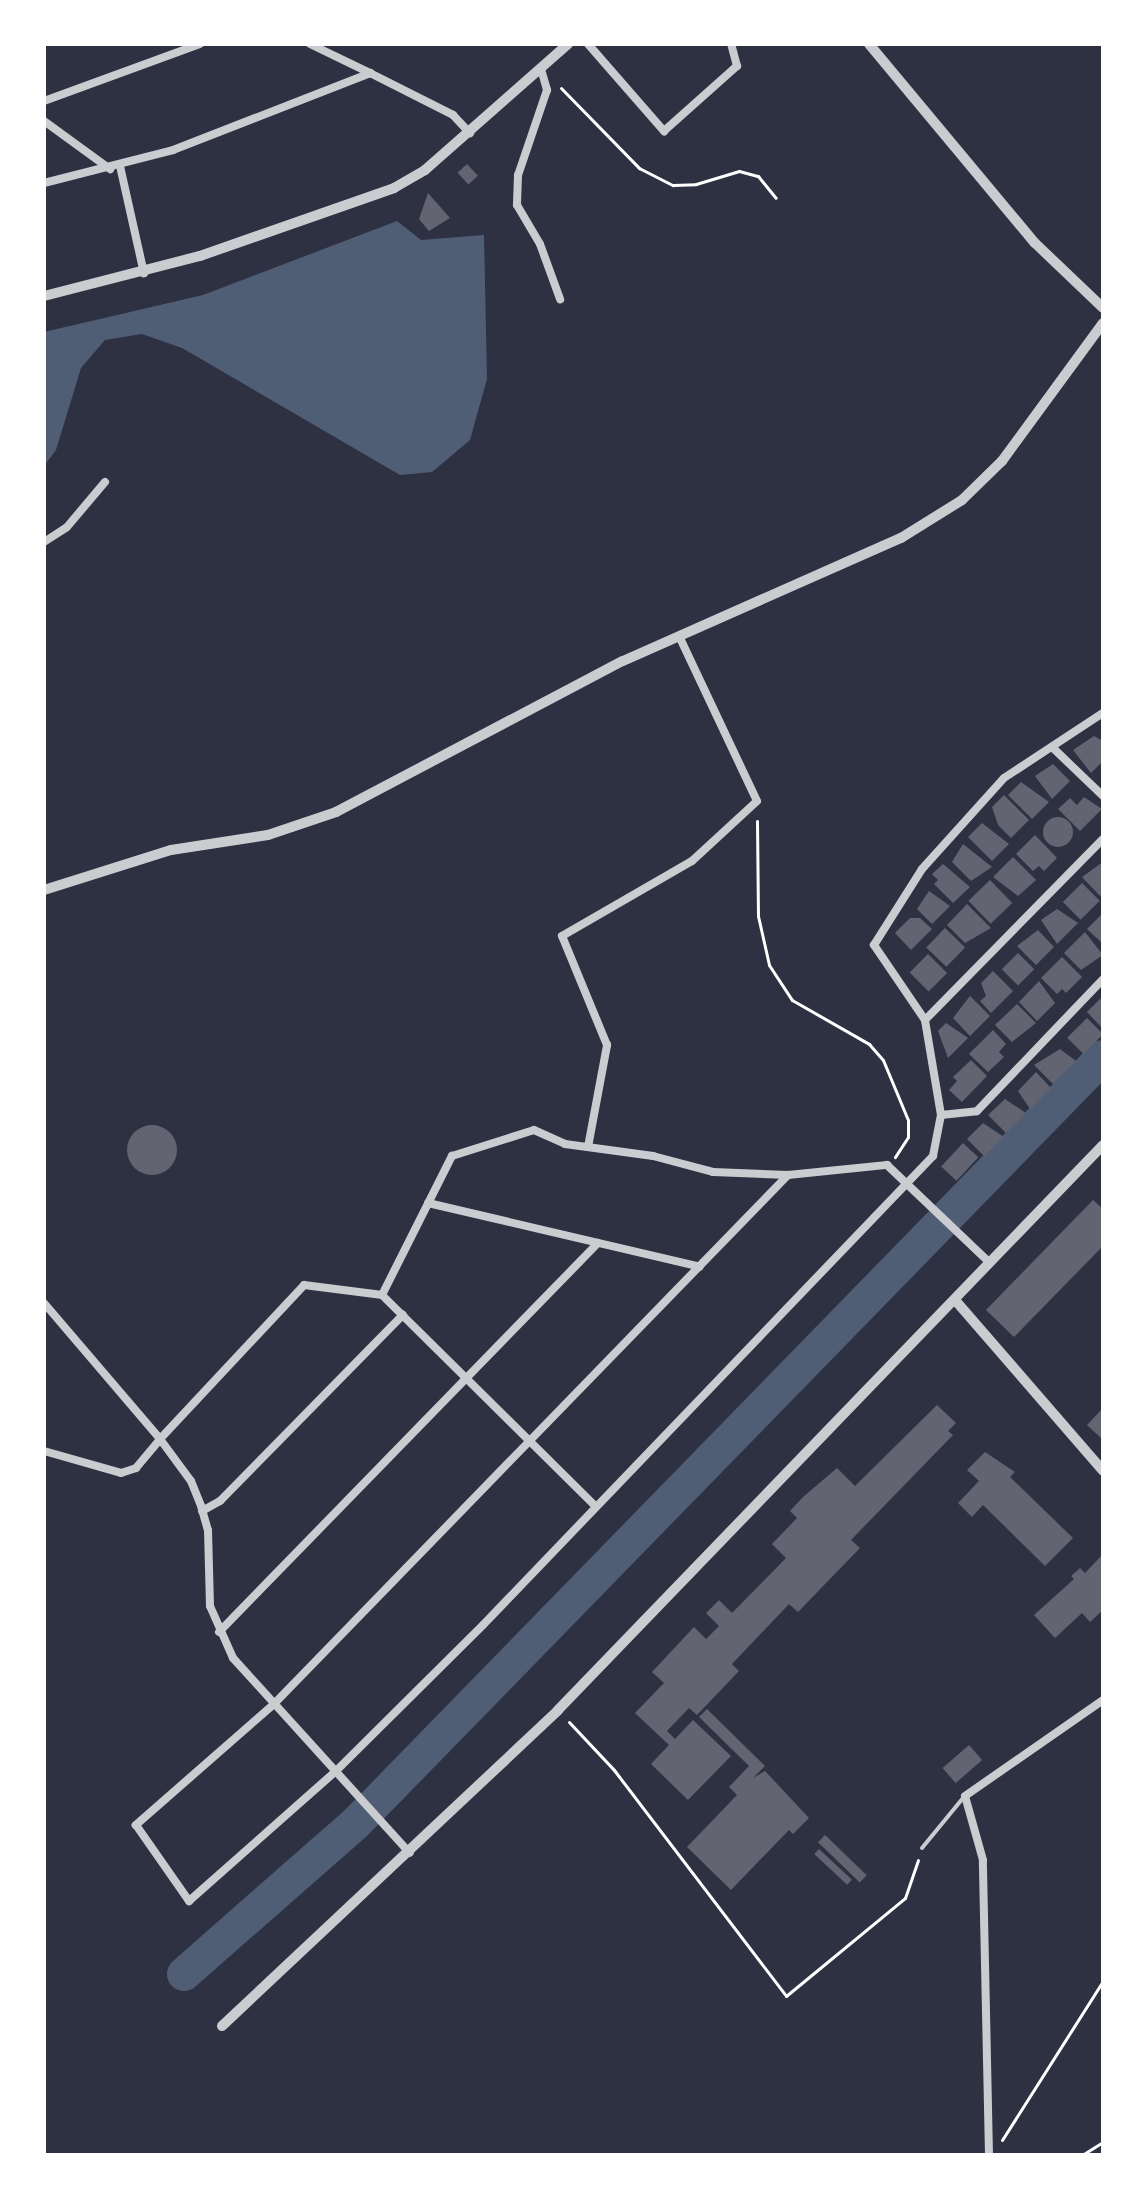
<!DOCTYPE html>
<style>
body{margin:0}
#map{position:relative;width:1147px;height:2199px;overflow:hidden;background:#2d3142;font-family:Quicksand,sans-serif}
div>[style]{position:absolute}
[style*='--x']{left:calc(var(--x)*1px);top:calc(var(--y)*1px);width:calc(var(--w)*1px);rotate:calc(var(--a)*1deg)}
.water>*{inset:0;background:#4f5d75}
.river>*{height:34px;margin:-17px;padding:0 17px;transform-origin:17px;border-radius:17px;background:#4f5d75}
.building>*{inset:0;background:#626471;transform-origin:0 0}
.round{border-radius:50%}
.path>*{height:3px;margin:-1.5px;padding:0 1.5px;transform-origin:1.5px;border-radius:1.5px;background:#fff}
.service>*{height:4px;margin:-2px;padding:0 2px;transform-origin:2px;border-radius:2px;background:#caccd0}
.minor>*{height:8px;margin:-4px;padding:0 4px;transform-origin:4px;border-radius:4px;background:#caccd0}
.tertiary>*{height:10px;margin:-5px;padding:0 5px;transform-origin:5px;border-radius:5px;background:#caccd0}
span{translate:-50% -50%;white-space:nowrap;text-align:center;line-height:1.15;-webkit-text-stroke:6px #fff;paint-order:stroke}
.frame{position:absolute;inset:0;border:46px solid #fff;pointer-events:none}
</style>
<div id="map">
<div class="water">
<i style="clip-path:polygon(397px 221px,421px 240px,484px 235px,487px 379px,470px 440px,432px 472px,400px 475px,182px 348px,142px 334px,105px 340px,81px 368px,56px 450px,44px 466px,44px 332px,203px 295px)"></i>
</div>
<div class="river">
<i style="--x:184;--y:1974;--w:227;--a:-41.3"></i>
<i style="--x:355;--y:1824;--w:1071;--a:-45.72"></i>
</div>
<div class="building">
<i style="left:467px;top:164px;width:16px;height:13px;rotate:47deg"></i>
<i style="clip-path:polygon(428px 193px,450px 218px,429px 231px,419px 219px)"></i>
<i style="clip-path:polygon(1094px 736px,1103px 741px,1103px 761px,1091px 773px,1073px 750px)"></i>
<i style="clip-path:polygon(1053px 764px,1070px 781px,1052px 799px,1035px 776px)"></i>
<i style="clip-path:polygon(1021px 782px,1049px 802px,1032px 819px,1008px 795px)"></i>
<i style="clip-path:polygon(1004px 795px,1029px 820px,1011px 838px,998px 825px,992px 807px)"></i>
<i style="clip-path:polygon(1084px 797px,1102px 809px,1080px 831px,1058px 809px,1070px 798px,1077px 805px)"></i>
<i class="round" style="left:1043px;top:817px;width:30px;height:30px"></i>
<i style="clip-path:polygon(982px 823px,1009px 844px,992px 861px,968px 837px)"></i>
<i style="clip-path:polygon(1035px 835px,1057px 858px,1044px 871px,1039px 866px,1033px 871px,1016px 854px)"></i>
<i style="clip-path:polygon(963px 844px,992px 867px,971px 881px,952px 862px)"></i>
<i style="clip-path:polygon(1013px 857px,1036px 880px,1018px 896px,993px 877px)"></i>
<i style="clip-path:polygon(1103px 862px,1103px 893px,1100px 896px,1082px 877px)"></i>
<i style="clip-path:polygon(943px 864px,970px 887px,953px 903px,934px 884px,938px 880px,932px 874px)"></i>
<i style="left:990px;top:880px;width:32px;height:30px;rotate:46deg"></i>
<i style="left:1082px;top:883px;width:25px;height:27px;rotate:45deg"></i>
<i style="clip-path:polygon(929px 891px,950px 906px,932px 924px,917px 909px)"></i>
<i style="clip-path:polygon(967px 904px,991px 928px,965px 943px,947px 925px)"></i>
<i style="clip-path:polygon(1057px 909px,1078px 923px,1057px 944px,1041px 920px)"></i>
<i style="clip-path:polygon(1103px 913px,1103px 944px,1087px 929px)"></i>
<i style="clip-path:polygon(910px 918px,920px 918px,932px 929px,911px 950px,895px 933px)"></i>
<i style="left:945px;top:928px;width:28px;height:27px;rotate:44deg"></i>
<i style="clip-path:polygon(1038px 930px,1054px 947px,1036px 965px,1017px 946px)"></i>
<i style="clip-path:polygon(1085px 932px,1103px 955px,1081px 970px,1064px 953px)"></i>
<i style="left:1018px;top:953px;width:23px;height:23px;rotate:45deg"></i>
<i style="left:928px;top:954px;width:27px;height:26px;rotate:45deg"></i>
<i style="clip-path:polygon(1062px 957px,1082px 977px,1066px 993px,1062px 989px,1057px 994px,1041px 978px)"></i>
<i style="clip-path:polygon(993px 971px,1013px 991px,991px 1013px,980px 1001px,986px 996px,981px 983px)"></i>
<i style="clip-path:polygon(1039px 981px,1055px 1003px,1037px 1021px,1019px 1002px)"></i>
<i style="clip-path:polygon(970px 996px,990px 1016px,970px 1036px,953px 1018px)"></i>
<i style="clip-path:polygon(1101px 998px,1103px 999px,1103px 1029px,1087px 1012px)"></i>
<i style="clip-path:polygon(1017px 1004px,1036px 1023px,1012px 1042px,995px 1025px)"></i>
<i style="left:1087px;top:1018px;width:23px;height:28px;rotate:45deg"></i>
<i style="clip-path:polygon(946px 1023px,968px 1038px,948px 1058px,938px 1031px)"></i>
<i style="clip-path:polygon(993px 1030px,1006px 1044px,999px 1052px,1004px 1057px,988px 1072px,969px 1054px)"></i>
<i style="clip-path:polygon(1060px 1049px,1076px 1061px,1053px 1084px,1034px 1065px)"></i>
<i style="clip-path:polygon(971px 1060px,987px 1076px,962px 1102px,949px 1090px,957px 1081px,953px 1077px)"></i>
<i style="clip-path:polygon(1036px 1072px,1051px 1088px,1030px 1109px,1018px 1091px)"></i>
<i style="clip-path:polygon(1005px 1099px,1026px 1113px,1006px 1133px,988px 1115px)"></i>
<i style="clip-path:polygon(983px 1123px,1004px 1137px,984px 1156px,967px 1139px)"></i>
<i class="round" style="left:127px;top:1125px;width:50px;height:50px"></i>
<i style="left:963px;top:1143px;width:21px;height:32px;rotate:43deg"></i>
<i style="clip-path:polygon(1093px 1200px,1103px 1209px,1103px 1246px,1014px 1337px,986px 1310px)"></i>
<i style="clip-path:polygon(937px 1405px,956px 1423px,948px 1431px,953px 1435px,851px 1540px,860px 1548px,798px 1612px,789px 1604px,732px 1664px,739px 1671px,697px 1715px,689px 1708px,667px 1731px,675px 1739px,693px 1720px,731px 1756px,688px 1800px,651px 1764px,669px 1745px,635px 1713px,664px 1683px,652px 1672px,694px 1627px,706px 1639px,719px 1626px,706px 1613px,719px 1600px,732px 1613px,786px 1558px,772px 1544px,797px 1518px,790px 1511px,803px 1497px,837px 1468px,855px 1486px)"></i>
<i style="clip-path:polygon(1103px 1408px,1103px 1440px,1087px 1425px)"></i>
<i style="clip-path:polygon(985px 1452px,1015px 1472px,1010px 1477px,1073px 1538px,1045px 1566px,983px 1505px,972px 1517px,958px 1503px,979px 1481px,967px 1470px)"></i>
<i style="clip-path:polygon(1103px 1554px,1103px 1610px,1090px 1622px,1082px 1613px,1055px 1638px,1034px 1615px,1074px 1579px,1071px 1576px,1080px 1568px,1085px 1573px)"></i>
<i style="clip-path:polygon(707px 1709px,765px 1766px,753px 1778px,765px 1771px,809px 1818px,793px 1834px,789px 1830px,731px 1890px,687px 1847px,737px 1795px,729px 1787px,749px 1766px,699px 1717px)"></i>
<i style="left:969px;top:1745px;width:20px;height:35px;rotate:49deg"></i>
<i style="left:825px;top:1835px;width:58px;height:10px;rotate:44deg"></i>
<i style="left:819px;top:1849px;width:45px;height:7px;rotate:43deg"></i>
</div>
<div class="path">
<i style="--x:561;--y:88;--w:112;--a:45.7"></i>
<i style="--x:639;--y:168;--w:38;--a:27"></i>
<i style="--x:673;--y:185;--w:23;--a:-2"></i>
<i style="--x:696;--y:184;--w:45;--a:-16.8"></i>
<i style="--x:739;--y:171;--w:20;--a:15"></i>
<i style="--x:758;--y:176;--w:28;--a:51"></i>
<i style="--x:757;--y:821;--w:95;--a:89.4"></i>
<i style="--x:758;--y:916;--w:50;--a:77.3"></i>
<i style="--x:769;--y:965;--w:42;--a:56.7"></i>
<i style="--x:792;--y:1000;--w:89;--a:29.7"></i>
<i style="--x:869;--y:1044;--w:21;--a:49"></i>
<i style="--x:883;--y:1060;--w:65;--a:67.4"></i>
<i style="--x:908;--y:1120;--w:17;--a:90"></i>
<i style="--x:908;--y:1137;--w:24;--a:123"></i>
<i style="--x:569;--y:1722;--w:66;--a:46.8"></i>
<i style="--x:614;--y:1770;--w:284;--a:52.7"></i>
<i style="--x:786;--y:1996;--w:154;--a:-39.5"></i>
<i style="--x:905;--y:1898;--w:40;--a:-71.1"></i>
<i style="--x:1002;--y:2140;--w:188;--a:-57.6"></i>
<i style="--x:1082;--y:2155;--w:25;--a:-32"></i>
</div>
<div class="service">
<i style="--x:922;--y:1848;--w:65;--a:-50.6"></i>
</div>
<div class="minor">
<i style="--x:310;--y:44;--w:67;--a:25.8"></i>
<i style="--x:588;--y:44;--w:116;--a:48.9"></i>
<i style="--x:664;--y:131;--w:98;--a:-41.7"></i>
<i style="--x:737;--y:66;--w:23;--a:-105"></i>
<i style="--x:541;--y:69;--w:22;--a:74"></i>
<i style="--x:547;--y:90;--w:90;--a:108.8"></i>
<i style="--x:518;--y:175;--w:30;--a:92"></i>
<i style="--x:517;--y:205;--w:45;--a:59.5"></i>
<i style="--x:540;--y:244;--w:59;--a:70"></i>
<i style="--x:44;--y:101;--w:166;--a:-20.1"></i>
<i style="--x:44;--y:121;--w:82;--a:36"></i>
<i style="--x:120;--y:166;--w:110;--a:77.4"></i>
<i style="--x:44;--y:183;--w:133;--a:-14.3"></i>
<i style="--x:173;--y:150;--w:212;--a:-21.3"></i>
<i style="--x:370;--y:73;--w:93;--a:26.8"></i>
<i style="--x:453;--y:115;--w:25;--a:47"></i>
<i style="--x:44;--y:542;--w:27;--a:-33"></i>
<i style="--x:67;--y:527;--w:59;--a:-49.8"></i>
<i style="--x:1052;--y:747;--w:71;--a:43.9"></i>
<i style="--x:925;--y:1020;--w:254;--a:-45.5"></i>
<i style="--x:941;--y:1115;--w:36;--a:-6"></i>
<i style="--x:977;--y:1111;--w:182;--a:-46.3"></i>
<i style="--x:588;--y:1147;--w:104;--a:-79.4"></i>
<i style="--x:607;--y:1045;--w:118;--a:-112.4"></i>
<i style="--x:562;--y:936;--w:150;--a:-30"></i>
<i style="--x:692;--y:861;--w:88;--a:-42.7"></i>
<i style="--x:757;--y:801;--w:183;--a:-115.3"></i>
<i style="--x:788;--y:1175;--w:738;--a:134.18"></i>
<i style="--x:274;--y:1704;--w:184;--a:138.8"></i>
<i style="--x:136;--y:1825;--w:93;--a:55.1"></i>
<i style="--x:189;--y:1901;--w:196;--a:-41.5"></i>
<i style="--x:336;--y:1771;--w:207;--a:-44.8"></i>
<i style="--x:483;--y:1625;--w:650;--a:-46.18"></i>
<i style="--x:933;--y:1156;--w:42;--a:-79"></i>
<i style="--x:941;--y:1115;--w:96;--a:-99.6"></i>
<i style="--x:925;--y:1020;--w:91;--a:-124.2"></i>
<i style="--x:874;--y:945;--w:90;--a:-57.7"></i>
<i style="--x:922;--y:869;--w:122;--a:-48"></i>
<i style="--x:1004;--y:778;--w:118;--a:-33.3"></i>
<i style="--x:428;--y:1203;--w:279;--a:13.2"></i>
<i style="--x:382;--y:1295;--w:156;--a:-63.3"></i>
<i style="--x:452;--y:1156;--w:86;--a:-17.6"></i>
<i style="--x:534;--y:1130;--w:34;--a:24"></i>
<i style="--x:565;--y:1144;--w:89;--a:7.8"></i>
<i style="--x:653;--y:1156;--w:62;--a:14.9"></i>
<i style="--x:713;--y:1172;--w:75;--a:2.3"></i>
<i style="--x:788;--y:1175;--w:100;--a:-5.8"></i>
<i style="--x:887;--y:1165;--w:142;--a:43.6"></i>
<i style="--x:44;--y:1303;--w:179;--a:49.5"></i>
<i style="--x:160;--y:1439;--w:211;--a:-46.9"></i>
<i style="--x:304;--y:1285;--w:79;--a:7.3"></i>
<i style="--x:382;--y:1295;--w:300;--a:44.7"></i>
<i style="--x:44;--y:1451;--w:80;--a:15.9"></i>
<i style="--x:121;--y:1473;--w:16;--a:-18"></i>
<i style="--x:136;--y:1468;--w:38;--a:-50"></i>
<i style="--x:160;--y:1439;--w:52;--a:53.6"></i>
<i style="--x:191;--y:1481;--w:27;--a:68"></i>
<i style="--x:201;--y:1506;--w:25;--a:74"></i>
<i style="--x:208;--y:1530;--w:76;--a:88.5"></i>
<i style="--x:210;--y:1606;--w:57;--a:66.1"></i>
<i style="--x:233;--y:1658;--w:263;--a:47.8"></i>
<i style="--x:202;--y:1511;--w:21;--a:-29"></i>
<i style="--x:220;--y:1501;--w:261;--a:-45.5"></i>
<i style="--x:219;--y:1632;--w:543;--a:-45.75"></i>
<i style="--x:989;--y:2155;--w:295;--a:-91.2"></i>
<i style="--x:983;--y:1860;--w:66;--a:-105.7"></i>
<i style="--x:965;--y:1796;--w:168;--a:-34.8"></i>
</div>
<div class="tertiary">
<i style="--x:869;--y:44;--w:259;--a:50.2"></i>
<i style="--x:1035;--y:243;--w:94;--a:43.7"></i>
<i style="--x:44;--y:296;--w:161;--a:-14.4"></i>
<i style="--x:200;--y:256;--w:206;--a:-19.3"></i>
<i style="--x:394;--y:188;--w:36;--a:-30"></i>
<i style="--x:425;--y:170;--w:191;--a:-41.4"></i>
<i style="--x:44;--y:890;--w:133;--a:-17.5"></i>
<i style="--x:171;--y:850;--w:98;--a:-8.8"></i>
<i style="--x:268;--y:835;--w:72;--a:-18.7"></i>
<i style="--x:336;--y:812;--w:324;--a:-27.8"></i>
<i style="--x:623;--y:661;--w:304;--a:-23.9"></i>
<i style="--x:901;--y:538;--w:72;--a:-31.9"></i>
<i style="--x:962;--y:500;--w:56;--a:-44.3"></i>
<i style="--x:1002;--y:461;--w:171;--a:-53.8"></i>
<i style="--x:955;--y:1300;--w:226;--a:49.1"></i>
<i style="--x:222;--y:2026;--w:461;--a:-43.2"></i>
<i style="--x:558;--y:1710;--w:785;--a:-46.03"></i>
</div>
<div class="frame"></div>
</div>
